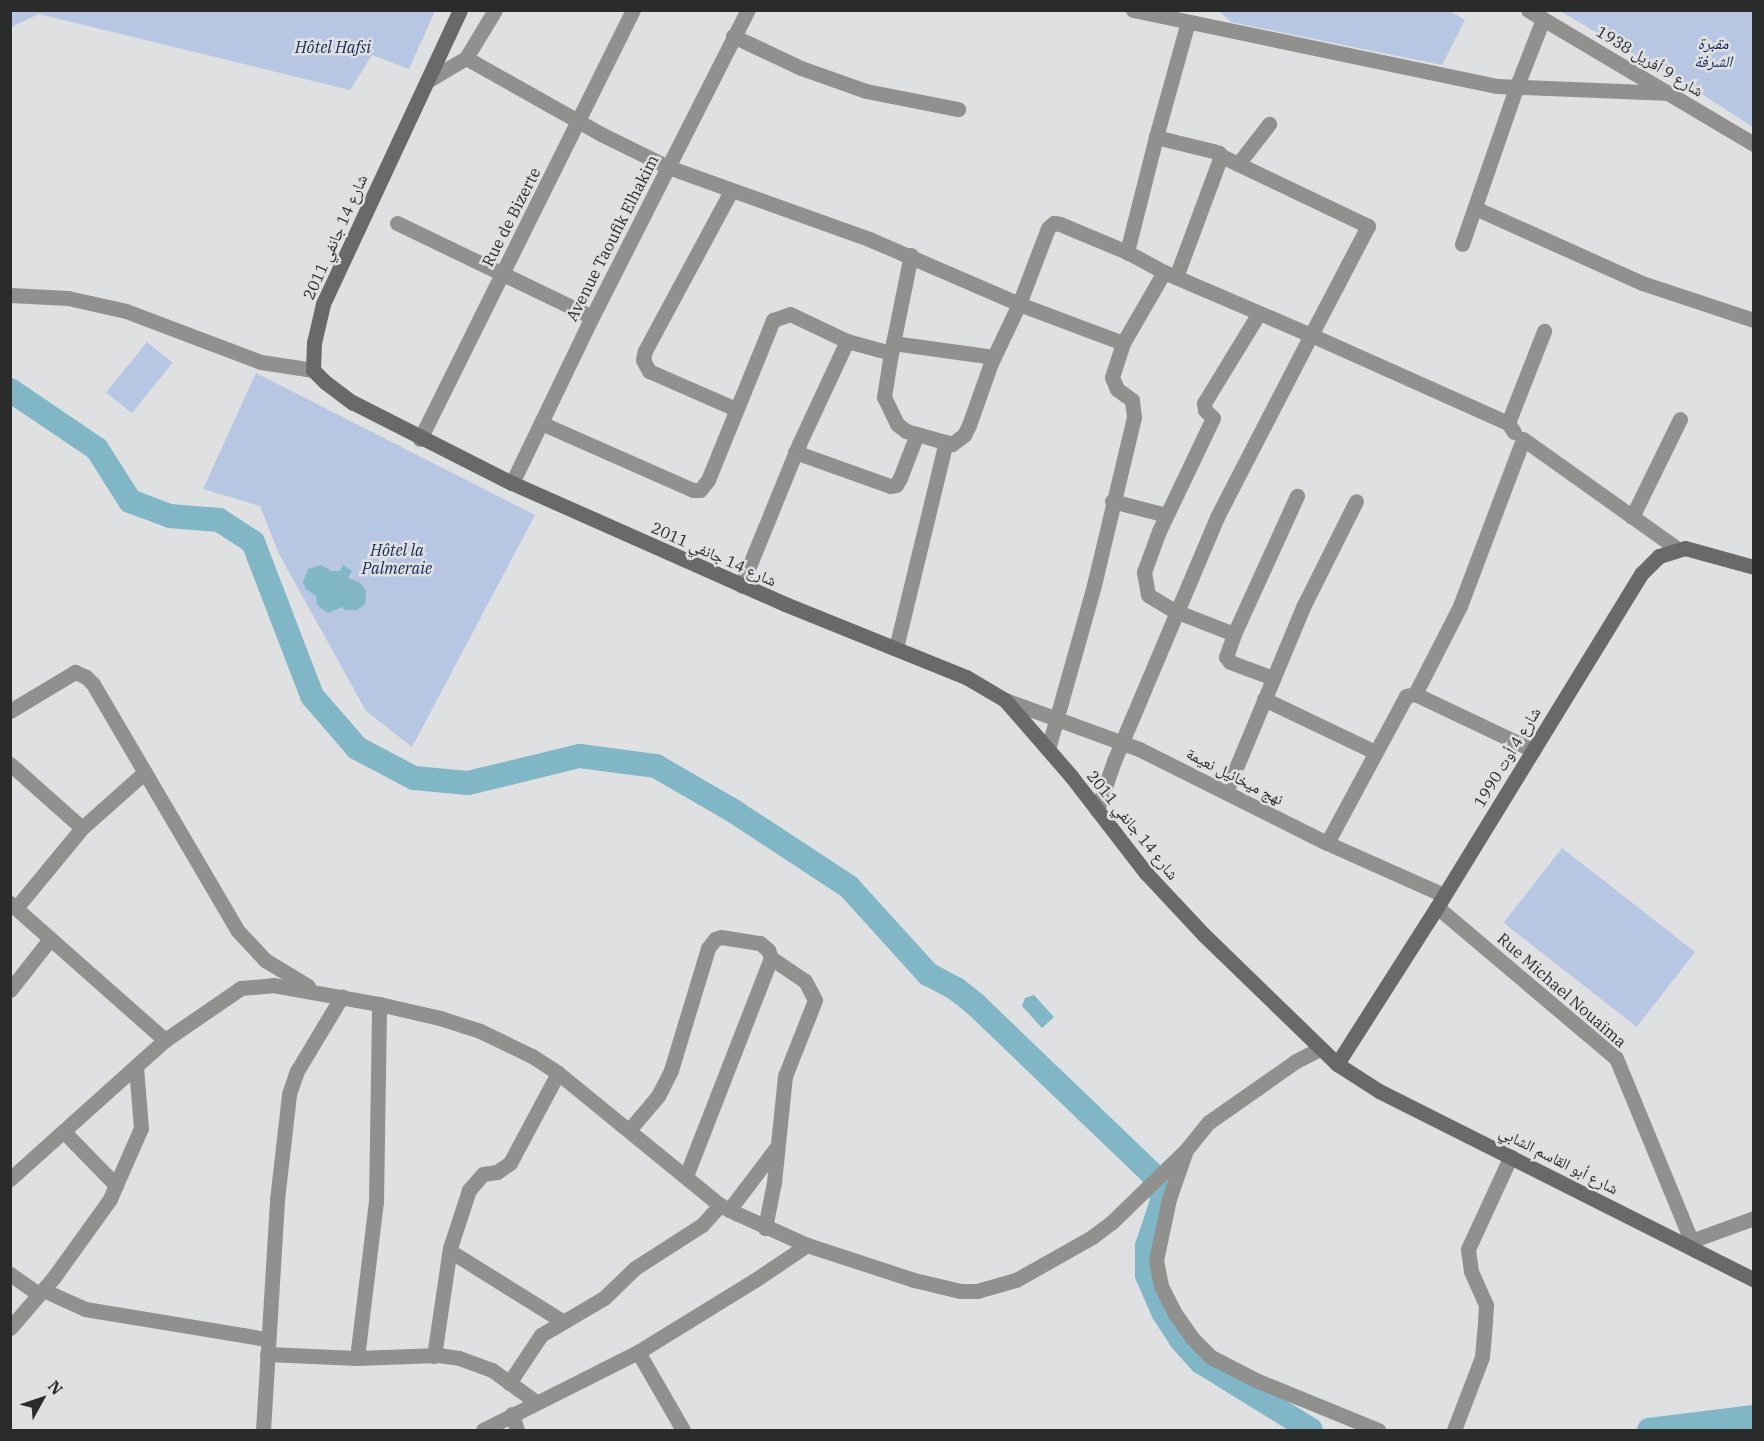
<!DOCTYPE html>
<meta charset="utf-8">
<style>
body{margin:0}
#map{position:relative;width:1764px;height:1441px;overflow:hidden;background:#dfe0e2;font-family:"IBM Plex Serif","Noto Naskh Arabic",serif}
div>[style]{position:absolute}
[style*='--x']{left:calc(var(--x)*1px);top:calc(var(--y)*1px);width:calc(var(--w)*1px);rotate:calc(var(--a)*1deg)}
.green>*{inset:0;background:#b7c6e3;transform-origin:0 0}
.water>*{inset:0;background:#80b6c5}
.river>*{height:24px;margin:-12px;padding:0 12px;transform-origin:12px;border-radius:12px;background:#80b6c5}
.street>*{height:15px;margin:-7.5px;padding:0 7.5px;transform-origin:7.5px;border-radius:7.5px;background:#90908f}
.secondary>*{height:15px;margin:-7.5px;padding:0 7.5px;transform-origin:7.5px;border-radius:7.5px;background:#6a6969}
span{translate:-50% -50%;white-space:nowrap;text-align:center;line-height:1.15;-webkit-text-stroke:5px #dfe0e2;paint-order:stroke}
.park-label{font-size:16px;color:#152858;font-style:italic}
.street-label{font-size:16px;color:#2a2b2b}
.frame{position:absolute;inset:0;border:12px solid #2a2b2b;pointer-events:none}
.north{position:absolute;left:12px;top:1369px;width:60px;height:60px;-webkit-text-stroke:4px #dfe0e2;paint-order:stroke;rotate:50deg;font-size:16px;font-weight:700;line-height:24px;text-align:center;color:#2a2b2b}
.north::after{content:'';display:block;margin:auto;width:21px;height:27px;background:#2a2b2b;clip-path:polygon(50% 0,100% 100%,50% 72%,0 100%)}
</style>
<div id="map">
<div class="green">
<i style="clip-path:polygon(10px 11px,11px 10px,435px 11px,409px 69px,372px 55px,350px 90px,39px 14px,11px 27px)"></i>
<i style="clip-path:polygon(1450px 11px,1465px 20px,1442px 65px,1231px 22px,1219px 11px)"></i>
<i style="clip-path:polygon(1560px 11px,1753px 11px,1753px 127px,1700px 93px)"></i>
<i style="left:147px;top:342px;width:33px;height:65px;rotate:39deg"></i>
<i style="clip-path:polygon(256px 373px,535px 515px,412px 747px,366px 711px,279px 554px,260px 506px,203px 489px)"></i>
<i style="left:1562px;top:848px;width:169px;height:95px;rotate:38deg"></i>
</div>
<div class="water">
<i style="clip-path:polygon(321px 565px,331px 571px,340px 571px,343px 565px,352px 571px,348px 578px,359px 582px,366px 590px,365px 604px,357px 610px,345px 610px,342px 607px,328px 613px,317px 605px,316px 596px,306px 589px,303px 583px,308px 569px)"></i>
<i style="clip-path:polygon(1034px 995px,1054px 1017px,1042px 1028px,1022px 1006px,1025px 998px)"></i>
</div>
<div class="river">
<i style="--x:10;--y:390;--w:105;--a:34.1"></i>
<i style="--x:97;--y:449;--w:62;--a:57.6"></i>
<i style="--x:130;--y:501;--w:43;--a:20.6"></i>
<i style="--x:170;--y:516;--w:49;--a:4.7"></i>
<i style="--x:219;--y:520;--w:40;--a:32.9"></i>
<i style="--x:253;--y:542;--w:165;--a:69"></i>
<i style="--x:312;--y:696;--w:69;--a:49.1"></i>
<i style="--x:357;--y:748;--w:64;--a:27.8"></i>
<i style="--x:414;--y:778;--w:54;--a:5.3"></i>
<i style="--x:468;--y:783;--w:115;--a:-13.6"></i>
<i style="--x:580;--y:756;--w:77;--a:7.5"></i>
<i style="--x:656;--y:766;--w:88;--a:30.1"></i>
<i style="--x:732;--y:810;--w:140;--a:33.3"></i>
<i style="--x:849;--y:887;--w:118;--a:47.8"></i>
<i style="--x:928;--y:974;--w:32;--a:28"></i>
<i style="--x:956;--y:989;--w:24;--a:38"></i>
<i style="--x:975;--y:1004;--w:245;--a:43.8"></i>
<i style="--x:1152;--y:1174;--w:14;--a:56"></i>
<i style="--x:1160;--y:1186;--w:15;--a:82"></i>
<i style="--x:1162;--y:1201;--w:47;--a:108.4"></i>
<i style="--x:1147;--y:1246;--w:29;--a:90"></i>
<i style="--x:1147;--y:1275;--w:40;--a:66.6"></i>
<i style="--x:1163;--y:1312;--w:33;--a:57"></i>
<i style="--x:1181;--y:1340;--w:30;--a:48"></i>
<i style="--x:1201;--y:1362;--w:129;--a:31.7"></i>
<i style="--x:1649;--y:1430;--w:106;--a:-7.1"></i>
</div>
<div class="street">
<i style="--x:1133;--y:10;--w:372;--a:11.8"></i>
<i style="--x:1497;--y:86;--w:173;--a:2.3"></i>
<i style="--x:1528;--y:10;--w:263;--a:30.7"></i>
<i style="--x:733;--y:36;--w:75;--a:25.2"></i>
<i style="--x:801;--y:68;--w:69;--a:19.5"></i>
<i style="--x:866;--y:91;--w:94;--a:11.1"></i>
<i style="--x:466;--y:58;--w:155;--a:29.4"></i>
<i style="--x:601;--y:134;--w:75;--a:26.2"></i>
<i style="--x:668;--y:167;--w:214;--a:19.7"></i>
<i style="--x:869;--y:239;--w:163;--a:23.4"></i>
<i style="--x:1019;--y:304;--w:111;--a:20.6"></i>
<i style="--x:1123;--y:343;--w:82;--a:-60"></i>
<i style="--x:427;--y:81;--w:45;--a:-30.5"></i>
<i style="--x:466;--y:58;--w:56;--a:-58.9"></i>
<i style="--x:1156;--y:137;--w:119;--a:104.2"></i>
<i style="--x:1127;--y:252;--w:42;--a:28.4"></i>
<i style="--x:1164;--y:272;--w:160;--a:23.2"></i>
<i style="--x:1311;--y:335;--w:123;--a:-62.4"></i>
<i style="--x:1368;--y:226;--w:163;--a:-154.5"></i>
<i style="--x:1238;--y:164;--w:51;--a:-52.2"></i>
<i style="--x:731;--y:191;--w:182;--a:118.3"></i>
<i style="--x:645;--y:351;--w:9;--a:103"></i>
<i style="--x:643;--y:360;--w:13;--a:61"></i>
<i style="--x:649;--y:371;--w:95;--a:23.6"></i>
<i style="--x:1475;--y:208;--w:183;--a:24.2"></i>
<i style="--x:1642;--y:283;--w:118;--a:18.3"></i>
<i style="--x:397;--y:223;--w:216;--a:25.7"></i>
<i style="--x:1462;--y:244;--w:165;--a:-70.9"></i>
<i style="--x:1516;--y:88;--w:74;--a:-68.6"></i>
<i style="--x:1176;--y:277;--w:126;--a:-69.6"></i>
<i style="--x:1220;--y:159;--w:6;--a:-99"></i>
<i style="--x:1219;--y:153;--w:6;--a:-162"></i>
<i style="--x:1213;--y:151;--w:59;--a:-166.2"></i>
<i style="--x:1156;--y:137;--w:119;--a:-74.5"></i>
<i style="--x:10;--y:295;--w:58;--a:3"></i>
<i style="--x:68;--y:298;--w:59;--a:12.6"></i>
<i style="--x:126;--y:311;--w:144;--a:20.7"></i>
<i style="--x:261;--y:362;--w:53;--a:8.7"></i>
<i style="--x:1259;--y:313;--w:105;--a:121.4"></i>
<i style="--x:1204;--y:403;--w:7;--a:82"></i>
<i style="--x:1205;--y:410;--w:11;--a:45"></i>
<i style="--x:1213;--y:418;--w:125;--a:115.5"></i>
<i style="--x:1159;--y:531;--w:44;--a:110.1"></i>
<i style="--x:1144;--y:572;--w:23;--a:80"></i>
<i style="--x:1148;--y:595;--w:31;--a:31"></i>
<i style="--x:1175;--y:611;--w:63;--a:21.3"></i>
<i style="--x:1234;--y:634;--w:152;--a:-65.5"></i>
<i style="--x:847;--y:341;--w:46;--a:15.3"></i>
<i style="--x:891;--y:353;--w:100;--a:-78.5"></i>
<i style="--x:893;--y:343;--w:102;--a:7.9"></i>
<i style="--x:891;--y:353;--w:45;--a:99"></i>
<i style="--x:884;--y:397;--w:30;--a:64"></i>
<i style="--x:897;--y:424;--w:11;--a:38"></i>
<i style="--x:906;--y:431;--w:48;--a:15.8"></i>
<i style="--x:952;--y:444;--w:15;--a:-37"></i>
<i style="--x:964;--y:435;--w:11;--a:-63"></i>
<i style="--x:969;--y:425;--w:66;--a:-70.5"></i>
<i style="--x:991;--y:363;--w:65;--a:-64.6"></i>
<i style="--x:1019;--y:304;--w:81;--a:-69.1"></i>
<i style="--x:1048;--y:228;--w:8;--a:-40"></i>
<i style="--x:1054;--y:223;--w:6;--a:9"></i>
<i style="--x:1060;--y:224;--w:73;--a:22.7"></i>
<i style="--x:541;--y:423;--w:166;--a:23.8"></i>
<i style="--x:693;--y:490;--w:7;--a:0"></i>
<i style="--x:700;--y:490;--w:13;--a:-51"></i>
<i style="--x:708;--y:480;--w:173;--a:-67.9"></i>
<i style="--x:773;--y:320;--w:18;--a:-19"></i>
<i style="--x:790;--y:314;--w:63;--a:25.3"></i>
<i style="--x:847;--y:341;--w:114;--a:115"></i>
<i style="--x:799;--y:444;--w:153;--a:112.2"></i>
<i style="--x:1514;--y:432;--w:11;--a:-124"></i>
<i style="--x:1508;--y:423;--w:99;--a:-68.6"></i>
<i style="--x:420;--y:439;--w:479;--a:-63.6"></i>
<i style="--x:795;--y:452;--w:101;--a:19.7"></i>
<i style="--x:890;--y:486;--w:6;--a:-9"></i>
<i style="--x:896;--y:485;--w:8;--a:-60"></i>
<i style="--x:900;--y:478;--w:47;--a:-68.9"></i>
<i style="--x:512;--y:483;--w:184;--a:-64.3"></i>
<i style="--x:592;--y:317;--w:344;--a:-63.1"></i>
<i style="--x:1112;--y:501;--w:56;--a:14.5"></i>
<i style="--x:1632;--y:517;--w:109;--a:-63.9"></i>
<i style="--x:1234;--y:634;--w:24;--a:109"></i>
<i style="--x:1226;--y:657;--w:6;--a:51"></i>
<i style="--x:1230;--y:662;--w:46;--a:20.4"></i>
<i style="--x:896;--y:648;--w:212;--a:-76.4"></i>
<i style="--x:1415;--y:694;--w:99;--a:-62.9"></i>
<i style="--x:1460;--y:606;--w:178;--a:-69.3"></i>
<i style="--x:1523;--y:439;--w:190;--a:35.4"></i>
<i style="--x:1264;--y:699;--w:123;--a:25.5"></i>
<i style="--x:1005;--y:700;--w:143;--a:20.1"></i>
<i style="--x:1139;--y:749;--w:210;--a:26.6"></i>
<i style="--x:1327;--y:843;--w:128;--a:24"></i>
<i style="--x:10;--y:711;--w:76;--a:-31"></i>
<i style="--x:75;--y:672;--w:12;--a:24"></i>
<i style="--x:86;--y:677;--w:10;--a:45"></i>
<i style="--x:93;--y:684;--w:286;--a:59.6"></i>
<i style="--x:238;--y:931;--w:40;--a:47"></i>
<i style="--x:265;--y:960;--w:50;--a:31.2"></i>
<i style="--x:1048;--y:749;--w:170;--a:-74.3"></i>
<i style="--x:1094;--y:585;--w:173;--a:-76.6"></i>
<i style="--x:1134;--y:417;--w:17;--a:-97"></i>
<i style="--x:1132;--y:400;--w:19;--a:-144"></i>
<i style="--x:1117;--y:389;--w:13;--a:-113"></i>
<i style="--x:1112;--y:377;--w:36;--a:-72"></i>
<i style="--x:10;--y:764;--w:96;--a:41.6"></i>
<i style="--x:1226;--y:792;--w:203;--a:-67.4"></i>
<i style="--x:1304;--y:605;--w:116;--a:-63.4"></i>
<i style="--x:1097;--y:810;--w:52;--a:-70.9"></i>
<i style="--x:1114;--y:761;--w:265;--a:-67.1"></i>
<i style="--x:1217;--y:517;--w:205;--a:-62.7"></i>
<i style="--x:1311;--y:335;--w:216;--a:24.1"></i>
<i style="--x:1327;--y:843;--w:167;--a:-61.7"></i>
<i style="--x:1406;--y:696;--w:9;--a:-13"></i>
<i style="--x:1415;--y:694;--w:131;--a:25.4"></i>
<i style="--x:10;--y:903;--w:207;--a:41.5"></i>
<i style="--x:1437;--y:907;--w:234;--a:40.2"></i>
<i style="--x:1616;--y:1058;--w:208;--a:67.6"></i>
<i style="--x:16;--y:908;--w:104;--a:-50.5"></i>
<i style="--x:82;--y:828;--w:84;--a:-41.6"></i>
<i style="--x:10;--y:990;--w:65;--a:-51.9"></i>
<i style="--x:630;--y:1129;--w:43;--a:-49.7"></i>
<i style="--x:658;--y:1096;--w:29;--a:-63"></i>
<i style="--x:671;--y:1070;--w:127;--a:-73.1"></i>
<i style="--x:708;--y:948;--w:11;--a:-52"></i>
<i style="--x:715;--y:939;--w:6;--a:-18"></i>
<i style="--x:721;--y:937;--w:39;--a:9"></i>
<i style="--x:760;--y:943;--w:11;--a:41"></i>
<i style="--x:768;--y:950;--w:9;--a:69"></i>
<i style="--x:771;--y:958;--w:41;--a:34.1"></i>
<i style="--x:805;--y:981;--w:21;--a:62"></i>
<i style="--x:815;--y:1000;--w:82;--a:111.5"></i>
<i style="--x:785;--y:1076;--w:107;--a:95.9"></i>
<i style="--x:774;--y:1182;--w:47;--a:101.1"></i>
<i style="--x:65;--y:1133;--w:73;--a:45.6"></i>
<i style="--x:116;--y:1185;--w:62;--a:-66.3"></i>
<i style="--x:141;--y:1128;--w:61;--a:-94.7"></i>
<i style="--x:1185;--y:1153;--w:49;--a:109.2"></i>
<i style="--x:1169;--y:1199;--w:62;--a:102"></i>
<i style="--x:1156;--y:1260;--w:26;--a:79"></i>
<i style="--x:1161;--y:1286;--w:29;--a:63"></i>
<i style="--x:1174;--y:1312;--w:32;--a:55"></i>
<i style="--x:1192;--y:1338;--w:27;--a:45"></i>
<i style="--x:1211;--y:1357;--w:53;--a:27.1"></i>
<i style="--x:1258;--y:1381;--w:130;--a:22.2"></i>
<i style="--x:686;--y:1176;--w:234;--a:-68.7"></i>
<i style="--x:10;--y:1179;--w:208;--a:-41.9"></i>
<i style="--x:165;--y:1040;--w:92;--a:-34.4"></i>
<i style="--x:241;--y:988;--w:32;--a:-5"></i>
<i style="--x:273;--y:985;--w:108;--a:10.2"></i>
<i style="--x:379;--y:1004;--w:63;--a:12.9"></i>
<i style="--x:440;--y:1018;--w:42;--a:18"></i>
<i style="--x:480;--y:1031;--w:58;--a:25.7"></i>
<i style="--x:532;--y:1056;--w:31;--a:33"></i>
<i style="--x:558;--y:1073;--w:209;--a:39.2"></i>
<i style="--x:720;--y:1205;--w:20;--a:27"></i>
<i style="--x:738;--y:1214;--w:76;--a:24.2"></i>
<i style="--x:807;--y:1245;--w:113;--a:18.1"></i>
<i style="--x:914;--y:1280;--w:47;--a:13.4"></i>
<i style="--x:960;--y:1291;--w:17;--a:0"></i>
<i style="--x:977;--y:1291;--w:41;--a:-15.8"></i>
<i style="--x:1016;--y:1280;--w:87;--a:-29.5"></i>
<i style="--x:1092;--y:1237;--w:25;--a:-37"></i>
<i style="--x:1112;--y:1222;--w:103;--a:-44.2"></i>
<i style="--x:1186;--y:1150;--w:36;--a:-51"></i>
<i style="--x:1209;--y:1122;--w:106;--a:-35"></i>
<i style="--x:1296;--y:1061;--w:27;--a:-27"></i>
<i style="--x:729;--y:1210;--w:78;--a:-52.8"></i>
<i style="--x:1691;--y:1241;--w:67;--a:-20.1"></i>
<i style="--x:450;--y:1251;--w:132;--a:32"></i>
<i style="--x:10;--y:1274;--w:35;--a:35"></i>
<i style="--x:43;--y:1290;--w:46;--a:24.3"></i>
<i style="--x:85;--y:1309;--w:184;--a:9.4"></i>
<i style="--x:10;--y:1328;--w:67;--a:-49.2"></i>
<i style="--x:54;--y:1277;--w:96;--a:-54.3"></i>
<i style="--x:110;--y:1199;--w:15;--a:-67"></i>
<i style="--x:638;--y:1352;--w:90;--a:60"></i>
<i style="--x:267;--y:1354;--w:90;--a:2.5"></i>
<i style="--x:357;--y:1358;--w:157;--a:-83.1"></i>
<i style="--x:376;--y:1202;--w:198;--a:-89.1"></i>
<i style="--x:434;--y:1356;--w:109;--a:-81.6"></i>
<i style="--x:450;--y:1248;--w:61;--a:-71.9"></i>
<i style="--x:469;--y:1190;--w:21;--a:-49"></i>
<i style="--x:483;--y:1174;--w:14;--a:-8"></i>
<i style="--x:497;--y:1172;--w:16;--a:-35"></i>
<i style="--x:510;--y:1163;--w:102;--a:-61.9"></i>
<i style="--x:357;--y:1358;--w:81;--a:-2.1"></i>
<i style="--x:438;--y:1355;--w:21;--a:8"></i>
<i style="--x:459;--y:1358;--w:35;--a:20"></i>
<i style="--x:492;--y:1370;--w:54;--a:36"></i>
<i style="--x:509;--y:1383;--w:58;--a:-56.3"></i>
<i style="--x:541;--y:1335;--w:73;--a:-30.4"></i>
<i style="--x:604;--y:1298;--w:43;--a:-44.1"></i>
<i style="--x:635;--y:1268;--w:80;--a:-32.7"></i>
<i style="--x:702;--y:1225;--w:27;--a:-48"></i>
<i style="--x:512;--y:1414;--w:17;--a:73"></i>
<i style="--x:263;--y:1430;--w:230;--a:-86.5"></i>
<i style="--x:277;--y:1200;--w:107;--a:-83.5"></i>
<i style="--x:289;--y:1094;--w:24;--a:-71"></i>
<i style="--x:297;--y:1071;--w:87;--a:-59"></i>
<i style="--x:483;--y:1430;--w:174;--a:-26.7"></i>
<i style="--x:638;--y:1352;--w:137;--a:-31.6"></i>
<i style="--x:755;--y:1280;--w:63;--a:-33.9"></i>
<i style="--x:1454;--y:1430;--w:78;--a:-69"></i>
<i style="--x:1482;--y:1357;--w:37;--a:-85"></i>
<i style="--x:1485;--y:1320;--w:15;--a:-86"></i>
<i style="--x:1486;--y:1305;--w:37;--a:-114"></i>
<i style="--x:1471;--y:1271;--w:22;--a:-98"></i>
<i style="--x:1468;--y:1249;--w:102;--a:-65.2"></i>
</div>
<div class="secondary">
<i style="--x:460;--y:10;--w:324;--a:115"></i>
<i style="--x:323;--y:304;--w:39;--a:103"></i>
<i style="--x:314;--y:342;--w:28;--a:92"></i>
<i style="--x:313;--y:370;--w:17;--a:45"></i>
<i style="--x:325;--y:382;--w:34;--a:37"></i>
<i style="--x:352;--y:402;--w:179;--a:26.9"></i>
<i style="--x:512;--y:483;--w:299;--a:23.9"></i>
<i style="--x:785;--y:604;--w:195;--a:22"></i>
<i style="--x:966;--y:677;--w:45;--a:30.5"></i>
<i style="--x:1005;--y:700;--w:101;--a:49"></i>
<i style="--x:1071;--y:776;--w:123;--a:52.3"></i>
<i style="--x:1146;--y:873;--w:83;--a:46.9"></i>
<i style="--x:1203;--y:934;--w:187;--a:44.1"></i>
<i style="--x:1337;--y:1064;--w:50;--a:32.7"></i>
<i style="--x:1379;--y:1091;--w:420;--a:26.7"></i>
<i style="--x:1337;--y:1064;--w:186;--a:-57.5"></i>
<i style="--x:1437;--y:907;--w:391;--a:-58.5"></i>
<i style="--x:1641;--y:574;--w:25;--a:-45"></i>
<i style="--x:1659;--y:556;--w:27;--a:-17"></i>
<i style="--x:1685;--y:548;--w:72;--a:15.4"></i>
</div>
<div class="park-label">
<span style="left:1713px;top:52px">مقبرة<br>الشرفة</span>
<span style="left:333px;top:47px">Hôtel Hafsi</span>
<span style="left:397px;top:559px">Hôtel la<br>Palmeraie</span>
</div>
<div class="street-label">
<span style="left:1650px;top:61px;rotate:31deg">شارع 9 أفريل 1938</span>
<span style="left:511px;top:217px;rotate:-63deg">Rue de Bizerte</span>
<span style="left:335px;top:237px;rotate:-66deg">شارع 14 جانفي 2011</span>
<span style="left:612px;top:238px;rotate:-63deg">Avenue Taoufik Elhakim</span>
<span style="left:714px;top:554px;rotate:24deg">شارع 14 جانفي 2011</span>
<span style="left:1507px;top:757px;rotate:-59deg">شارع 4 أوت 1990</span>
<span style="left:1235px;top:776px;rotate:27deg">نهج ميخائيل نعيمة</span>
<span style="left:1133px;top:825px;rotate:51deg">شارع 14 جانفي 2011</span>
<span style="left:1562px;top:990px;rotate:41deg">Rue Michael Nouaïma</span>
<span style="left:1559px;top:1160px;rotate:27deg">شارع أبو القاسم الشابي</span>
</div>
<div class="frame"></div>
<div class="north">N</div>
</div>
